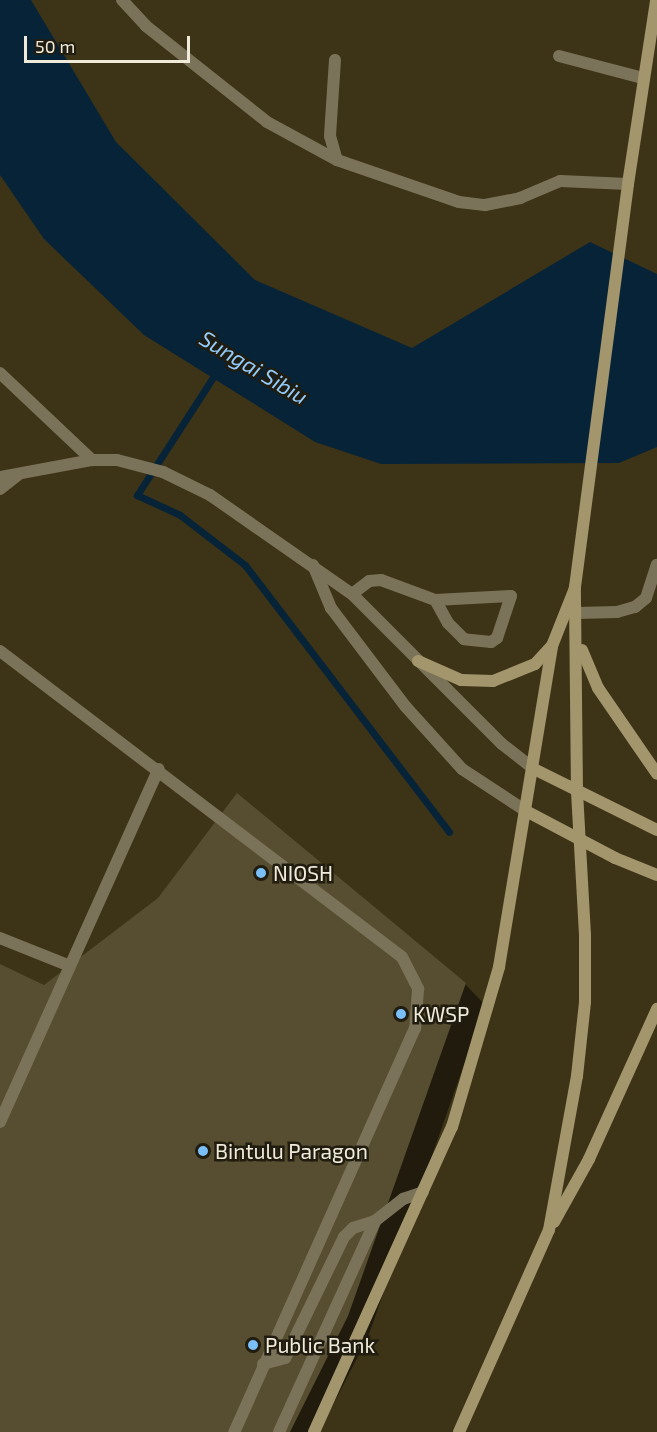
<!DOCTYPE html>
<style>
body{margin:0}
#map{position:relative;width:657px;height:1432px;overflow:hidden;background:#3d3417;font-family:"Exo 2",sans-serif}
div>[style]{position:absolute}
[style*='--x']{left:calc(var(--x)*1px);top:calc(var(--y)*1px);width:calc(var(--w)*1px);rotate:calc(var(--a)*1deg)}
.water>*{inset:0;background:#072338}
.shadow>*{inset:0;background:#0007}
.stream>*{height:7px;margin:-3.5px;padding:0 3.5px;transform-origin:3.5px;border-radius:3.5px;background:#072338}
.building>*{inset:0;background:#574d30}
.lane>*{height:12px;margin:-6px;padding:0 6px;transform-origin:6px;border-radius:6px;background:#7b7359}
.street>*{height:12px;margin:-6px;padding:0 6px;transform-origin:6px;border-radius:6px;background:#7b7359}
.secondary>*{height:12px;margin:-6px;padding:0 6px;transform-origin:6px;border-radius:6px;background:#a3956c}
.dots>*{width:16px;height:16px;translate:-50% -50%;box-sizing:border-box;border:3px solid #201c0f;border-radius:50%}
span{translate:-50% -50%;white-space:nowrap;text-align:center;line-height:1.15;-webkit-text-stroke:5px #201c0f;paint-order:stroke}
.poi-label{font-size:21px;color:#f0eada}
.left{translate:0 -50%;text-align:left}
.water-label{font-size:22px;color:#91ccfe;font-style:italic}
.scale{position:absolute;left:24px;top:36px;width:166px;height:27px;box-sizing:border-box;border:3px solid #f0eada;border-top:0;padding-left:8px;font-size:18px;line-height:21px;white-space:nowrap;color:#f0eada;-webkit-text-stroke:4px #201c0f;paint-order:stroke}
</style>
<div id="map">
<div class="water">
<i style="clip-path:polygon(0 0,31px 0,116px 142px,255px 280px,412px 348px,590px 242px,657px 274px,657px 447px,619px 463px,381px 464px,315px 442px,144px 335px,44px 239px,0 175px)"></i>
</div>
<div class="shadow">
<i style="clip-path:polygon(0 966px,44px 987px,465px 984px,485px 1005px,368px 1337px,319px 1432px,0 1432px)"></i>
</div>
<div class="stream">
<i style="--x:217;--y:371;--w:148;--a:122.8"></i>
<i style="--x:137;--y:495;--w:47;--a:24.9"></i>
<i style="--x:180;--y:515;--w:82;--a:37.6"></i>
<i style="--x:245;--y:565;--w:336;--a:52.6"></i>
</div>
<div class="building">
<i style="clip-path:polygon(237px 793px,466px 983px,348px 1316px,290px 1432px,0 1432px,0 964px,44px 985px,158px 898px)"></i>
</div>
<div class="lane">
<i style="--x:559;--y:56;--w:87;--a:14.7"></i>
<i style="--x:352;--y:594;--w:21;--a:-37"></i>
<i style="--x:369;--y:581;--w:12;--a:-5"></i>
<i style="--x:381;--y:580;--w:58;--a:20.3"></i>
<i style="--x:435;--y:600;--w:76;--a:-3"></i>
<i style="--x:511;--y:596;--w:44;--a:108.4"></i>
<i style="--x:497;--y:638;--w:7;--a:146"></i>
<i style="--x:491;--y:642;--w:27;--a:-174"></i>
<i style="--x:464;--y:639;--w:23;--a:-135"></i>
<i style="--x:448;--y:623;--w:26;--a:-119"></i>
<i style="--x:577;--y:613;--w:40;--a:-1.4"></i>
<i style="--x:617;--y:612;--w:19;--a:-16"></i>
<i style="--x:635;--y:607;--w:14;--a:-39"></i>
<i style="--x:646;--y:598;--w:35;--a:-72"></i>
<i style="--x:0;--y:651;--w:505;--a:37.28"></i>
<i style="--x:402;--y:957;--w:36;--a:63"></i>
<i style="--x:418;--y:989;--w:39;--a:94"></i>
<i style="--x:415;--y:1028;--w:443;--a:114.1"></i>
<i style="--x:0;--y:938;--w:75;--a:21.8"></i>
<i style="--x:0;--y:1122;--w:387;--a:-65.8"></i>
<i style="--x:263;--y:1364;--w:23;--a:-15"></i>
<i style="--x:285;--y:1358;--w:135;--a:-64"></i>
<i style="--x:344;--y:1237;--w:13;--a:-45"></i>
<i style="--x:353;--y:1228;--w:23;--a:-18"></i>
</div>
<div class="street">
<i style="--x:122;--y:0;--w:35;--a:47"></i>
<i style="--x:146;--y:26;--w:154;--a:38.4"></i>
<i style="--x:267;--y:122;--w:80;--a:28.5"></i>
<i style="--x:337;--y:160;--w:129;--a:19"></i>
<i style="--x:459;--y:202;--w:26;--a:7"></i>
<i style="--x:485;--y:205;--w:36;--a:-11"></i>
<i style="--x:520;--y:198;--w:43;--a:-23"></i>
<i style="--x:560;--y:181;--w:68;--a:2.5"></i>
<i style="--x:335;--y:60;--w:76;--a:93.8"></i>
<i style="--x:330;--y:136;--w:25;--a:74"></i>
<i style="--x:0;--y:373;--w:127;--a:43.4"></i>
<i style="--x:0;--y:477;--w:94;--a:-10.5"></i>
<i style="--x:92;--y:460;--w:25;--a:0"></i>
<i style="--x:117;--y:460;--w:48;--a:14.6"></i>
<i style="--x:163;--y:472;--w:52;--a:26.1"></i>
<i style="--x:210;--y:495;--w:173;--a:34.9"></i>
<i style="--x:352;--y:594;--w:212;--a:45"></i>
<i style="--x:502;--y:744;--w:41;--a:38"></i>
<i style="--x:0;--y:489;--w:23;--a:-38"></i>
<i style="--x:313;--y:565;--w:47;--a:67.3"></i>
<i style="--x:331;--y:608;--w:124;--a:52.9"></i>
<i style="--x:406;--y:707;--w:84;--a:47.9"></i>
<i style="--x:462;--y:769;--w:77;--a:33.3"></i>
<i style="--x:279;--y:1432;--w:232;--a:-65.5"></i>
<i style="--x:375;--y:1221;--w:36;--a:-38"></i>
<i style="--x:403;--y:1199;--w:21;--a:-19"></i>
</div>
<div class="secondary">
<i style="--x:582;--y:650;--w:41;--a:67.2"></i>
<i style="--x:598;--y:688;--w:104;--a:55.5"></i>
<i style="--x:418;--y:661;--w:47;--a:23.8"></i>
<i style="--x:461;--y:680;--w:32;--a:2"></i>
<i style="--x:493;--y:681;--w:45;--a:-22"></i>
<i style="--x:535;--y:664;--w:25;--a:-47"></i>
<i style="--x:534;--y:769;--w:137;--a:26.4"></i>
<i style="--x:526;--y:811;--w:101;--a:27.8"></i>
<i style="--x:615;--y:858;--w:45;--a:22"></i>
<i style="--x:554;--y:1222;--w:72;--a:-60.9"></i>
<i style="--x:589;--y:1159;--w:165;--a:-65.6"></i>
<i style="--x:314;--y:1432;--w:335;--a:-65.7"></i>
<i style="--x:452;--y:1127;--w:167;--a:-73.6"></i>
<i style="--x:499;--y:967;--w:325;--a:-80.6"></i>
<i style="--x:552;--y:646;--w:62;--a:-68.4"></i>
<i style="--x:459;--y:1432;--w:221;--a:-66"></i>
<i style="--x:549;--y:1230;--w:157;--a:-79.7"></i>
<i style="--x:577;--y:1076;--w:74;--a:-83.8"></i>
<i style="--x:585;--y:1002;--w:67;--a:-90"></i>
<i style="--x:585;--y:935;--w:143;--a:-93.2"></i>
<i style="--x:577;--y:792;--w:205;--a:-90.6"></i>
<i style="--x:575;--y:587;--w:406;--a:-82.5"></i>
<i style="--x:628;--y:184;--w:186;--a:-81.3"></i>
</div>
<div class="dots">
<i style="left:261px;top:873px;background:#7abff8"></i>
<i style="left:401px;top:1014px;background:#7abff8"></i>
<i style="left:203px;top:1151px;background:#7abff8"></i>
<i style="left:253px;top:1345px;background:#7abff8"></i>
</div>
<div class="poi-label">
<span class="left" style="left:273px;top:873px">NIOSH</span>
<span class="left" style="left:413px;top:1014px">KWSP</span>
<span class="left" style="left:215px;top:1151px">Bintulu Paragon</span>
<span class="left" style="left:265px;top:1345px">Public Bank</span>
</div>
<div class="water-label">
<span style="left:254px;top:367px;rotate:31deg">Sungai Sibiu</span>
</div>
<div class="scale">50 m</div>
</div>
